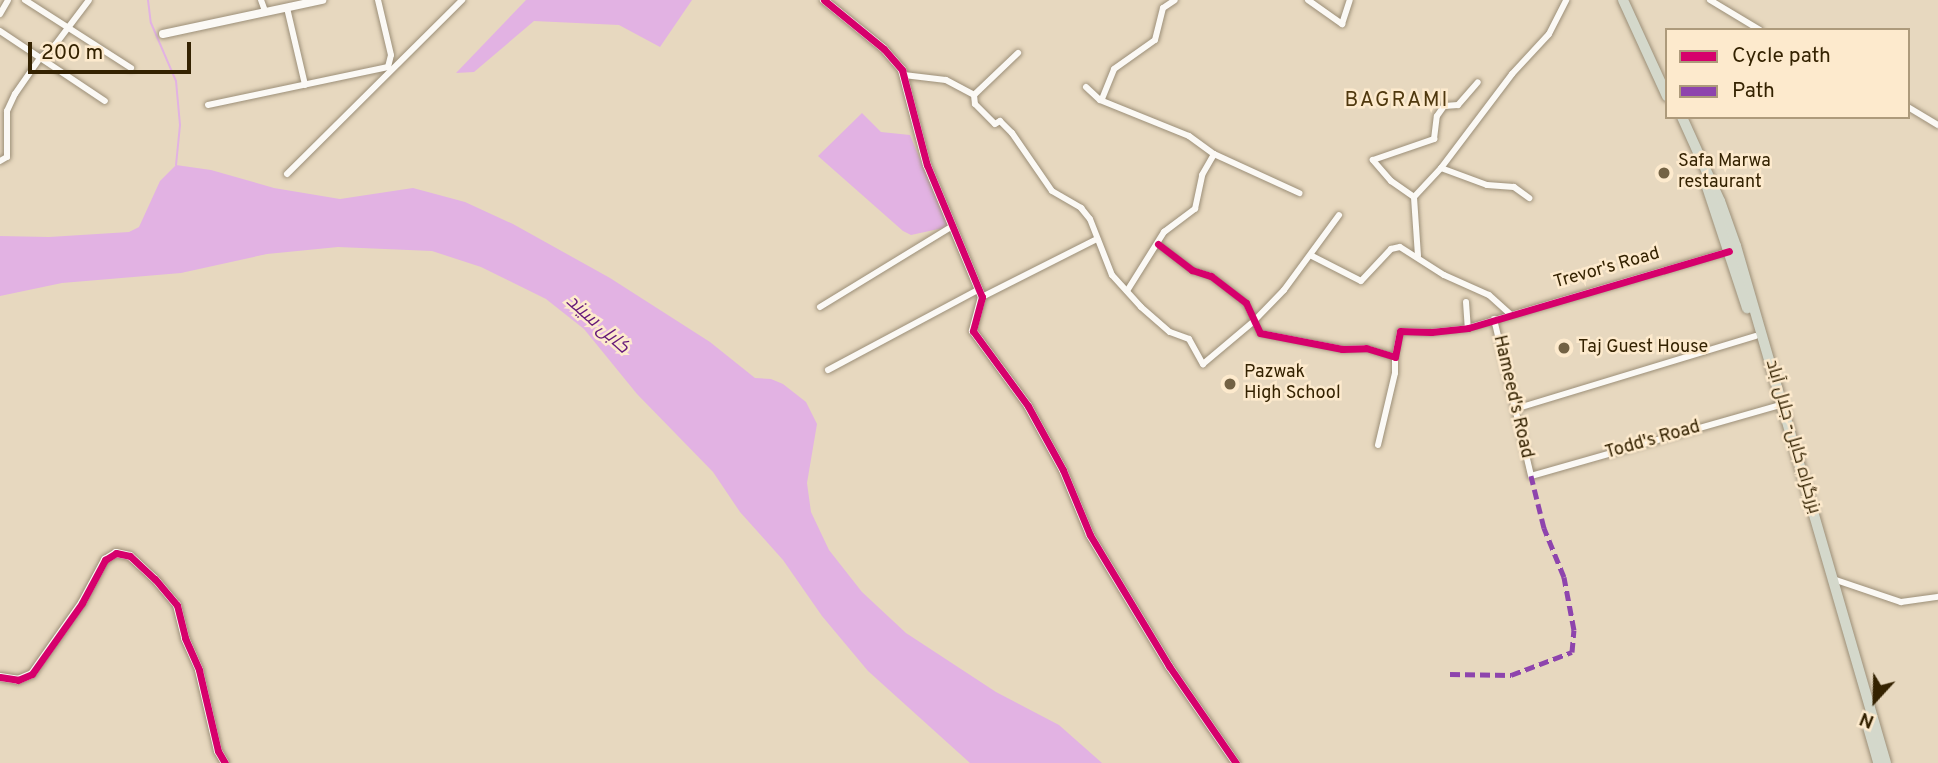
<!DOCTYPE html>
<meta charset="utf-8">
<style>
body{margin:0}
#map{position:relative;width:1938px;height:763px;overflow:hidden;background:#e7d8bf;font-family:Overpass,Cairo,sans-serif}
div>[style]{position:absolute}
[style*='--x']{left:calc(var(--x)*1px);top:calc(var(--y)*1px);width:calc(var(--w)*1px);rotate:calc(var(--a)*1deg)}
.water>*{inset:0;background:#e2b2e3}
.stream>*{height:2px;margin:-1px;padding:0 1px;transform-origin:1px;border-radius:1px;background:#e2b2e3}
.roads{filter:drop-shadow(0 0 2px #9c8f78) drop-shadow(0 0 2px #9c8f78)}
.minor>*{height:6px;margin:-3px;padding:0 3px;transform-origin:3px;border-radius:3px;background:#fbf9f5}
.tertiary>*{height:8px;margin:-4px;padding:0 4px;transform-origin:4px;border-radius:4px;background:#fbf9f5}
.trunk>*{height:10px;margin:-5px;padding:0 5px;transform-origin:5px;border-radius:5px;background:#d4d8cb}
.quiet>*{height:5px;margin-top:-2.5px;transform-origin:0;background:repeating-linear-gradient(90deg,#8e44ad 0 10px,transparent 0 15px)}
.cycleway>*{height:7px;margin:-3.5px;padding:0 3.5px;transform-origin:3.5px;border-radius:3.5px;background:#d6006c}
.dots>*{width:19px;height:19px;translate:-50% -50%;box-sizing:border-box;border:4px solid #fdeacd;border-radius:50%}
span{translate:-50% -50%;white-space:nowrap;text-align:center;line-height:1.15;-webkit-text-stroke:5px #fdeacd;paint-order:stroke}
.poi-label{font-size:18px;color:#342201}
.left{translate:0 -50%;text-align:left}
.street-label{font-size:18px;color:#342201}
.water-label{font-size:19px;color:#651879;font-style:italic}
.quarter-label{font-size:21px;color:#4f380e;letter-spacing:2px}
.legend{position:absolute;left:1665px;top:28px;width:245px;height:91px;box-sizing:border-box;background:#fdeacd;border:2px solid #ad9a7b;margin:0;padding:9px 12px;list-style:none;font-size:21px;color:#342201}
.legend li{display:flex;align-items:center;gap:14px;height:35px}
.legend b{width:35px;border:2px solid #ad9a7b}
.north{position:absolute;left:1840px;top:665px;width:70px;height:70px;-webkit-text-stroke:5px #fdeacd;paint-order:stroke;rotate:202deg;font-size:19px;font-weight:700;line-height:28px;text-align:center;color:#342201}
.north::after{content:'';display:block;margin:auto;width:24px;height:32px;background:#342201;clip-path:polygon(50% 0,100% 100%,50% 72%,0 100%)}
.scale{position:absolute;left:28px;top:42px;width:163px;height:32px;box-sizing:border-box;border:4px solid #342201;border-top:0;padding-left:9px;font-size:21px;line-height:24px;white-space:nowrap;color:#342201;-webkit-text-stroke:5px #fdeacd;paint-order:stroke}
</style>
<div id="map">
<div class="water">
<i style="clip-path:polygon(526px 0,692px 0,660px 47px,619px 25px,534px 21px,474px 72px,456px 73px)"></i>
<i style="clip-path:polygon(862px 113px,881px 132px,910px 135px,948px 227px,911px 235px,903px 231px,818px 156px)"></i>
<i style="clip-path:polygon(176px 165px,211px 170px,274px 188px,340px 199px,413px 188px,465px 202px,513px 224px,610px 278px,710px 342px,755px 378px,771px 379px,783px 384px,806px 402px,817px 424px,807px 483px,811px 512px,829px 550px,862px 592px,906px 633px,996px 692px,1059px 725px,1102px 763px,970px 763px,868px 671px,822px 616px,783px 560px,740px 512px,713px 472px,637px 394px,584px 329px,546px 299px,481px 267px,432px 251px,338px 247px,267px 254px,181px 273px,62px 283px,0 296px,0 236px,49px 237px,129px 232px,139px 227px,160px 181px)"></i>
</div>
<div class="stream">
<i style="--x:148;--y:0;--w:23;--a:83"></i>
<i style="--x:151;--y:23;--w:63;--a:66.7"></i>
<i style="--x:176;--y:81;--w:44;--a:84.8"></i>
<i style="--x:180;--y:125;--w:40;--a:95.7"></i>
</div>
<div class="roads">
<div class="minor">
<i style="--x:25;--y:0;--w:126;--a:32.7"></i>
<i style="--x:261;--y:0;--w:12;--a:70"></i>
<i style="--x:1308;--y:0;--w:42;--a:35.2"></i>
<i style="--x:1342;--y:24;--w:25;--a:-72"></i>
<i style="--x:1710;--y:0;--w:58;--a:31"></i>
<i style="--x:287;--y:8;--w:79;--a:76.8"></i>
<i style="--x:0;--y:14;--w:16;--a:-60"></i>
<i style="--x:0;--y:31;--w:126;--a:33.7"></i>
<i style="--x:904;--y:75;--w:42;--a:6.8"></i>
<i style="--x:946;--y:80;--w:32;--a:28"></i>
<i style="--x:974;--y:95;--w:61;--a:-43.7"></i>
<i style="--x:1086;--y:87;--w:19;--a:43"></i>
<i style="--x:1100;--y:100;--w:96;--a:22"></i>
<i style="--x:1189;--y:136;--w:31;--a:36"></i>
<i style="--x:1214;--y:154;--w:94;--a:24.6"></i>
<i style="--x:974;--y:95;--w:9;--a:84"></i>
<i style="--x:975;--y:104;--w:28;--a:45"></i>
<i style="--x:995;--y:124;--w:6;--a:-31"></i>
<i style="--x:1000;--y:121;--w:17;--a:45"></i>
<i style="--x:1012;--y:133;--w:70;--a:55.4"></i>
<i style="--x:1052;--y:191;--w:34;--a:30"></i>
<i style="--x:1081;--y:208;--w:14;--a:51"></i>
<i style="--x:1090;--y:219;--w:60;--a:68.6"></i>
<i style="--x:1112;--y:275;--w:43;--a:47.8"></i>
<i style="--x:1141;--y:307;--w:38;--a:41"></i>
<i style="--x:1170;--y:332;--w:20;--a:20"></i>
<i style="--x:1189;--y:339;--w:29;--a:61"></i>
<i style="--x:1203;--y:364;--w:67;--a:-40.1"></i>
<i style="--x:1254;--y:321;--w:43;--a:-45.9"></i>
<i style="--x:1284;--y:290;--w:93;--a:-53.7"></i>
<i style="--x:1102;--y:99;--w:32;--a:-68"></i>
<i style="--x:1114;--y:69;--w:50;--a:-35.3"></i>
<i style="--x:1155;--y:40;--w:33;--a:-76"></i>
<i style="--x:1163;--y:8;--w:14;--a:-34"></i>
<i style="--x:208;--y:105;--w:184;--a:-11.9"></i>
<i style="--x:388;--y:67;--w:12;--a:-76"></i>
<i style="--x:391;--y:55;--w:57;--a:-103.3"></i>
<i style="--x:1908;--y:107;--w:35;--a:31"></i>
<i style="--x:0;--y:161;--w:8;--a:-30"></i>
<i style="--x:7;--y:157;--w:46;--a:-90"></i>
<i style="--x:7;--y:111;--w:19;--a:-65"></i>
<i style="--x:15;--y:94;--w:44;--a:-55.2"></i>
<i style="--x:40;--y:58;--w:20;--a:-41"></i>
<i style="--x:55;--y:45;--w:56;--a:-52.9"></i>
<i style="--x:1441;--y:168;--w:118;--a:-52.9"></i>
<i style="--x:1512;--y:74;--w:54;--a:-47.2"></i>
<i style="--x:1549;--y:34;--w:38;--a:-63"></i>
<i style="--x:287;--y:174;--w:247;--a:-44.8"></i>
<i style="--x:1414;--y:197;--w:28;--a:-145"></i>
<i style="--x:1391;--y:181;--w:28;--a:-131"></i>
<i style="--x:1373;--y:160;--w:65;--a:-19"></i>
<i style="--x:1434;--y:139;--w:23;--a:-83"></i>
<i style="--x:1437;--y:116;--w:12;--a:-55"></i>
<i style="--x:1444;--y:106;--w:14;--a:-4"></i>
<i style="--x:1458;--y:105;--w:30;--a:-49"></i>
<i style="--x:1158;--y:244;--w:43;--a:37.4"></i>
<i style="--x:1192;--y:270;--w:20;--a:18"></i>
<i style="--x:1211;--y:276;--w:44;--a:37.6"></i>
<i style="--x:1246;--y:303;--w:33;--a:65"></i>
<i style="--x:1260;--y:333;--w:84;--a:11"></i>
<i style="--x:1342;--y:349;--w:24;--a:-2"></i>
<i style="--x:1366;--y:348;--w:30;--a:17"></i>
<i style="--x:1395;--y:357;--w:26;--a:-79"></i>
<i style="--x:1400;--y:331;--w:31;--a:2"></i>
<i style="--x:1431;--y:332;--w:37;--a:-6"></i>
<i style="--x:1468;--y:328;--w:272;--a:-16.4"></i>
<i style="--x:1312;--y:256;--w:55;--a:27"></i>
<i style="--x:1361;--y:281;--w:44;--a:-46.8"></i>
<i style="--x:1391;--y:249;--w:9;--a:-13"></i>
<i style="--x:1400;--y:247;--w:52;--a:32.5"></i>
<i style="--x:1444;--y:275;--w:49;--a:24"></i>
<i style="--x:1489;--y:295;--w:28;--a:42"></i>
<i style="--x:1418;--y:256;--w:59;--a:-93.9"></i>
<i style="--x:1414;--y:197;--w:40;--a:-47"></i>
<i style="--x:1441;--y:168;--w:49;--a:20.3"></i>
<i style="--x:1487;--y:185;--w:27;--a:4"></i>
<i style="--x:1514;--y:187;--w:19;--a:36"></i>
<i style="--x:1127;--y:291;--w:70;--a:-57.9"></i>
<i style="--x:1164;--y:232;--w:39;--a:-37"></i>
<i style="--x:1195;--y:209;--w:35;--a:-78"></i>
<i style="--x:1202;--y:175;--w:24;--a:-60"></i>
<i style="--x:982;--y:297;--w:129;--a:-26.8"></i>
<i style="--x:1466;--y:302;--w:26;--a:86"></i>
<i style="--x:820;--y:307;--w:153;--a:-31.4"></i>
<i style="--x:1494;--y:319;--w:161;--a:76.7"></i>
<i style="--x:1531;--y:476;--w:255;--a:-15.9"></i>
<i style="--x:828;--y:370;--w:170;--a:-28.1"></i>
<i style="--x:1515;--y:409;--w:251;--a:-16.9"></i>
<i style="--x:1378;--y:445;--w:74;--a:-76.7"></i>
<i style="--x:1395;--y:373;--w:16;--a:-90"></i>
<i style="--x:1833;--y:579;--w:72;--a:18.7"></i>
<i style="--x:1901;--y:602;--w:37;--a:-8"></i>
</div>
<div class="tertiary">
<i style="--x:824;--y:0;--w:77;--a:39.2"></i>
<i style="--x:884;--y:49;--w:28;--a:49"></i>
<i style="--x:902;--y:70;--w:98;--a:75.3"></i>
<i style="--x:927;--y:165;--w:143;--a:67.4"></i>
<i style="--x:982;--y:297;--w:35;--a:105"></i>
<i style="--x:973;--y:331;--w:93;--a:53.7"></i>
<i style="--x:1028;--y:406;--w:73;--a:61.3"></i>
<i style="--x:1063;--y:470;--w:70;--a:67.4"></i>
<i style="--x:1090;--y:535;--w:153;--a:58.9"></i>
<i style="--x:1169;--y:666;--w:118;--a:55.4"></i>
<i style="--x:163;--y:34;--w:163;--a:-12.1"></i>
<i style="--x:0;--y:677;--w:18;--a:9"></i>
<i style="--x:18;--y:680;--w:15;--a:-23"></i>
<i style="--x:32;--y:674;--w:87;--a:-54.8"></i>
<i style="--x:82;--y:603;--w:49;--a:-61.9"></i>
<i style="--x:105;--y:560;--w:13;--a:-32"></i>
<i style="--x:116;--y:553;--w:14;--a:12"></i>
<i style="--x:130;--y:556;--w:34;--a:43"></i>
<i style="--x:155;--y:579;--w:34;--a:50"></i>
<i style="--x:177;--y:605;--w:34;--a:76"></i>
<i style="--x:185;--y:638;--w:35;--a:66"></i>
<i style="--x:199;--y:670;--w:83;--a:76.8"></i>
<i style="--x:218;--y:751;--w:14;--a:60"></i>
</div>
<div class="trunk">
<i style="--x:1623;--y:0;--w:106;--a:65.4"></i>
<i style="--x:1682;--y:117;--w:92;--a:65.7"></i>
<i style="--x:1720;--y:201;--w:48;--a:70.4"></i>
<i style="--x:1736;--y:246;--w:538;--a:73.82"></i>
<i style="--x:1706;--y:184;--w:131;--a:71.7"></i>
<i style="--x:1868;--y:727;--w:37;--a:74"></i>
</div>
</div>
<div class="quiet">
<i style="--x:1450;--y:674;--w:61;--a:0.9"></i>
<i style="--x:1511;--y:675;--w:65;--a:-20.7"></i>
<i style="--x:1572;--y:652;--w:22;--a:-85"></i>
<i style="--x:1574;--y:630;--w:54;--a:-100.7"></i>
<i style="--x:1564;--y:577;--w:53;--a:-112.2"></i>
<i style="--x:1544;--y:528;--w:54;--a:-104"></i>
</div>
<div class="cycleway">
<i style="--x:824;--y:0;--w:77;--a:39.2"></i>
<i style="--x:884;--y:49;--w:28;--a:49"></i>
<i style="--x:902;--y:70;--w:98;--a:75.3"></i>
<i style="--x:927;--y:165;--w:143;--a:67.4"></i>
<i style="--x:982;--y:297;--w:35;--a:105"></i>
<i style="--x:973;--y:331;--w:93;--a:53.7"></i>
<i style="--x:1028;--y:406;--w:73;--a:61.3"></i>
<i style="--x:1063;--y:470;--w:70;--a:67.4"></i>
<i style="--x:1090;--y:535;--w:153;--a:58.9"></i>
<i style="--x:1169;--y:666;--w:118;--a:55.4"></i>
<i style="--x:1158;--y:244;--w:43;--a:37.4"></i>
<i style="--x:1192;--y:270;--w:20;--a:18"></i>
<i style="--x:1211;--y:276;--w:44;--a:37.6"></i>
<i style="--x:1246;--y:303;--w:33;--a:65"></i>
<i style="--x:1260;--y:333;--w:84;--a:11"></i>
<i style="--x:1342;--y:349;--w:24;--a:-2"></i>
<i style="--x:1366;--y:348;--w:30;--a:17"></i>
<i style="--x:1395;--y:357;--w:26;--a:-79"></i>
<i style="--x:1400;--y:331;--w:31;--a:2"></i>
<i style="--x:1431;--y:332;--w:37;--a:-6"></i>
<i style="--x:1468;--y:328;--w:272;--a:-16.4"></i>
<i style="--x:0;--y:677;--w:18;--a:9"></i>
<i style="--x:18;--y:680;--w:15;--a:-23"></i>
<i style="--x:32;--y:674;--w:87;--a:-54.8"></i>
<i style="--x:82;--y:603;--w:49;--a:-61.9"></i>
<i style="--x:105;--y:560;--w:13;--a:-32"></i>
<i style="--x:116;--y:553;--w:14;--a:12"></i>
<i style="--x:130;--y:556;--w:34;--a:43"></i>
<i style="--x:155;--y:579;--w:34;--a:50"></i>
<i style="--x:177;--y:605;--w:34;--a:76"></i>
<i style="--x:185;--y:638;--w:35;--a:66"></i>
<i style="--x:199;--y:670;--w:83;--a:76.8"></i>
<i style="--x:218;--y:751;--w:14;--a:60"></i>
</div>
<div class="dots">
<i style="left:1664px;top:173px;background:#736244"></i>
<i style="left:1564px;top:348px;background:#736244"></i>
<i style="left:1230px;top:384px;background:#736244"></i>
</div>
<div class="poi-label">
<span class="left" style="left:1678px;top:173px">Safa Marwa<br>restaurant</span>
<span class="left" style="left:1578px;top:348px">Taj Guest House</span>
<span class="left" style="left:1244px;top:384px">Pazwak<br>High School</span>
</div>
<div class="street-label">
<span style="left:1607px;top:269px;rotate:-16deg">Trevor's Road</span>
<span style="left:1512px;top:397px;rotate:77deg">Hameed's Road</span>
<span style="left:1792px;top:437px;rotate:74deg">بزرگراه کابل- جلال آباد</span>
<span style="left:1653px;top:441px;rotate:-16deg">Todd's Road</span>
</div>
<div class="water-label">
<span style="left:597px;top:325px;rotate:42deg">کابل سيند</span>
</div>
<div class="quarter-label">
<span style="left:1397px;top:101px">BAGRAMI</span>
</div>
<ul class="legend">
<li><b style="height:9px;background:#d6006c"></b>Cycle path</li>
<li><b style="height:9px;background:#8e44ad"></b>Path</li>
</ul>
<div class="north">N</div>
<div class="scale">200 m</div>
</div>
